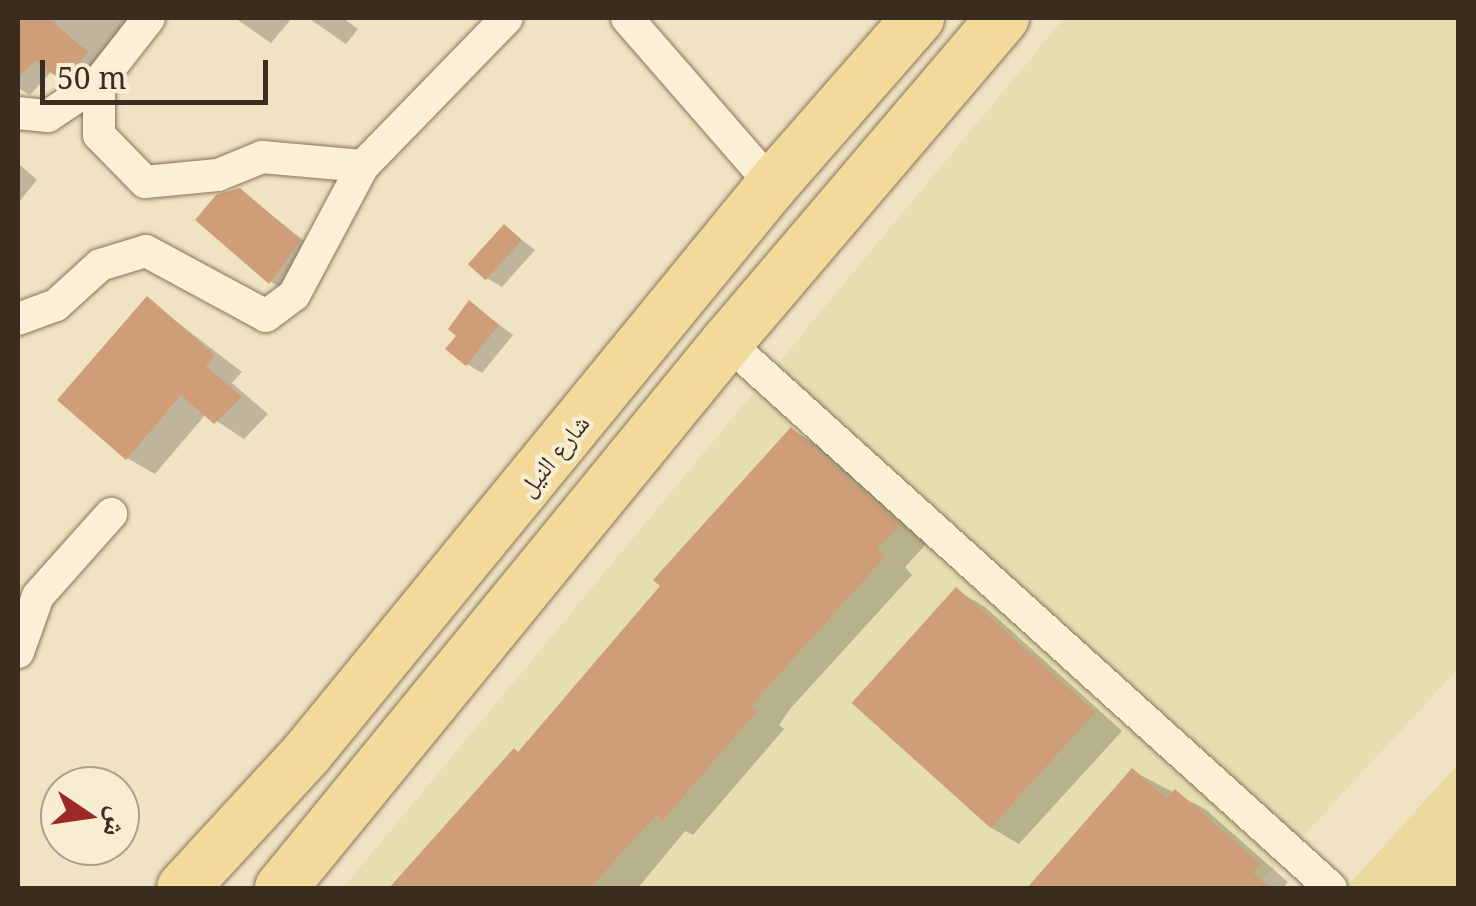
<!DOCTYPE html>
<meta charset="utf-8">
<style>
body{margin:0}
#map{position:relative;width:1476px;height:906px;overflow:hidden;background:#efe3c3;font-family:"Noto Serif","Noto Naskh Arabic",serif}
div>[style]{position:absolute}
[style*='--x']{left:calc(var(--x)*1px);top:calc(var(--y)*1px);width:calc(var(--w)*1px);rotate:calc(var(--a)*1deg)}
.farmland>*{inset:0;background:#e5deb0}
.sand>*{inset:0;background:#ecd9a0}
.shadow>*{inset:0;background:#0003}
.building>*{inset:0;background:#cf9d78;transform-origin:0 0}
.roads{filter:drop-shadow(0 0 2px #8a7459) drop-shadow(0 0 2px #8a7459)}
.minor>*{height:32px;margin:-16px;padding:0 16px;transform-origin:16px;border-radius:16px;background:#faf0d7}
.primary>*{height:52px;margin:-26px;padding:0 26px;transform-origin:26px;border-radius:26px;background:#f3d99a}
span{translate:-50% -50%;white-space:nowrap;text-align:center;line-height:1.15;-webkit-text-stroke:8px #f7edd3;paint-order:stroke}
.street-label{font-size:25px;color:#3a2c1e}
.frame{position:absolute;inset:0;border:20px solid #3a2c1e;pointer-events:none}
.north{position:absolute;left:40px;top:766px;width:100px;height:100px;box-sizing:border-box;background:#f7edd3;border:2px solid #aba08b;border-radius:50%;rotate:103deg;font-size:28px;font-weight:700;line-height:40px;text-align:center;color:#3a2c1e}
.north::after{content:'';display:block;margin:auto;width:35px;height:45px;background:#9b2928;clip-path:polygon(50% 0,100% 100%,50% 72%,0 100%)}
.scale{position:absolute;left:40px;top:60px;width:228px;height:45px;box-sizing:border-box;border:5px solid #3a2c1e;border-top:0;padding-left:12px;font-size:30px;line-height:35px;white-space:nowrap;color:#3a2c1e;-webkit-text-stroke:8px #f7edd3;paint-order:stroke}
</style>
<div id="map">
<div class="farmland">
<i style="clip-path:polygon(1064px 18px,1458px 18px,1458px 669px,1255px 888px,343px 888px)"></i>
</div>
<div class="sand">
<i style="clip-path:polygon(1458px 764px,1458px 888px,1346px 888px)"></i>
</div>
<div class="shadow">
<i style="clip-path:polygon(18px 18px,142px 18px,82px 91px,52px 71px,30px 95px,18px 88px)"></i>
<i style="clip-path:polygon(235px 18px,292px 18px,271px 43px)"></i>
<i style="clip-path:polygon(308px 18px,343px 18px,358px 29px,346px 44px)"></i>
<i style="clip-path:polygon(18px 163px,37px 180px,18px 203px)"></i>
<i style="clip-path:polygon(240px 190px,322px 255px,293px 295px,271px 282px)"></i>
<i style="clip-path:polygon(505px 227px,535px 250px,502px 287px,487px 278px)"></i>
<i style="clip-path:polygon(147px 299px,242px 372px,232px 383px,268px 414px,244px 439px,206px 414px,155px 474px,127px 458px)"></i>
<i style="clip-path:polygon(470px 303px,513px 335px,482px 373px,467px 364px)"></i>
<i style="clip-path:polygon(792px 430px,821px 447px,927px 543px,905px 567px,912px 575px,790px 709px,779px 725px,784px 729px,693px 835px,685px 831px,638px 888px,411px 888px,400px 879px,520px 754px)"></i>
<i style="clip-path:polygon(956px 590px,985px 607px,1122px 731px,1019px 844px,990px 827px,854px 703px)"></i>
<i style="clip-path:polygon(1133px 771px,1205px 809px,1288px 882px,1283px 888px,1041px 888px,1035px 883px)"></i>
</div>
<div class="building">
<i style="clip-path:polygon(18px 18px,48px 18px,88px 52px,63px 82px,35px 60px,18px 78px)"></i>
<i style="clip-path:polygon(240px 188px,301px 240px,269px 284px,195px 220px,216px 195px)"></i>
<i style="left:504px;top:224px;width:24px;height:54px;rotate:42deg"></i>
<i style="clip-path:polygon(147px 296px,215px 355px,206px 366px,242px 397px,214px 424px,181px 395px,126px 460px,57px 400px)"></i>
<i style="clip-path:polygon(469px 300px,499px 325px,466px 366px,445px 349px,456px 336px,448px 329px)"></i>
<i style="clip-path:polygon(791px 427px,900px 525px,877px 549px,885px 557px,762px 693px,752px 707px,757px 711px,662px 821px,656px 815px,590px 888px,389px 888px,514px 748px,518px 752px,660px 586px,653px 580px)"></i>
<i style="left:956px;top:587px;width:187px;height:156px;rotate:42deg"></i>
<i style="clip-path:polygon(1132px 768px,1166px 798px,1175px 789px,1260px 864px,1253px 873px,1271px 888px,1027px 888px)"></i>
</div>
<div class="roads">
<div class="minor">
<i style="--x:627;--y:18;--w:221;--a:49"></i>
<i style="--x:99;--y:82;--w:81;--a:-52"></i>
<i style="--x:18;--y:113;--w:30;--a:6"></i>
<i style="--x:48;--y:116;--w:61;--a:-33.7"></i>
<i style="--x:99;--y:82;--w:53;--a:90"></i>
<i style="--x:99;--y:135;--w:66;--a:45.6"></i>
<i style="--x:145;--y:182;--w:73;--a:-5.5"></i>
<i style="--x:218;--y:175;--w:48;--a:-22.2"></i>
<i style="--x:262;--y:157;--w:101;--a:5.1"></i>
<i style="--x:18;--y:319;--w:40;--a:-20.2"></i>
<i style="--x:56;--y:305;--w:59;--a:-42.3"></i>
<i style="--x:100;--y:265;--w:48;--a:-16.9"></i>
<i style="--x:146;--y:251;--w:136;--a:28.4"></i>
<i style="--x:266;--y:316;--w:35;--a:-37"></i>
<i style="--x:294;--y:295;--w:146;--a:-61.9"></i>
<i style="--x:363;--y:166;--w:206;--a:-45.8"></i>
<i style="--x:727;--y:342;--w:814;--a:42.11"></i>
<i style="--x:18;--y:652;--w:59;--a:-70.3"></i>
<i style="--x:38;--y:596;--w:110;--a:-48.3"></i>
</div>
<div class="primary">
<i style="--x:183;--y:888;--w:183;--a:-47.4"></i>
<i style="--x:307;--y:753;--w:734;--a:-50.69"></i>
<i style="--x:772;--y:185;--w:222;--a:-48.8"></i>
<i style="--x:281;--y:888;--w:705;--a:-50.76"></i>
<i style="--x:727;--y:342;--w:426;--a:-49.6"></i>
</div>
</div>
<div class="street-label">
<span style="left:553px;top:455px;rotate:-51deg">شارع النيل</span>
</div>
<div class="frame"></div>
<div class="north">ش</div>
<div class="scale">50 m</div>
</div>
